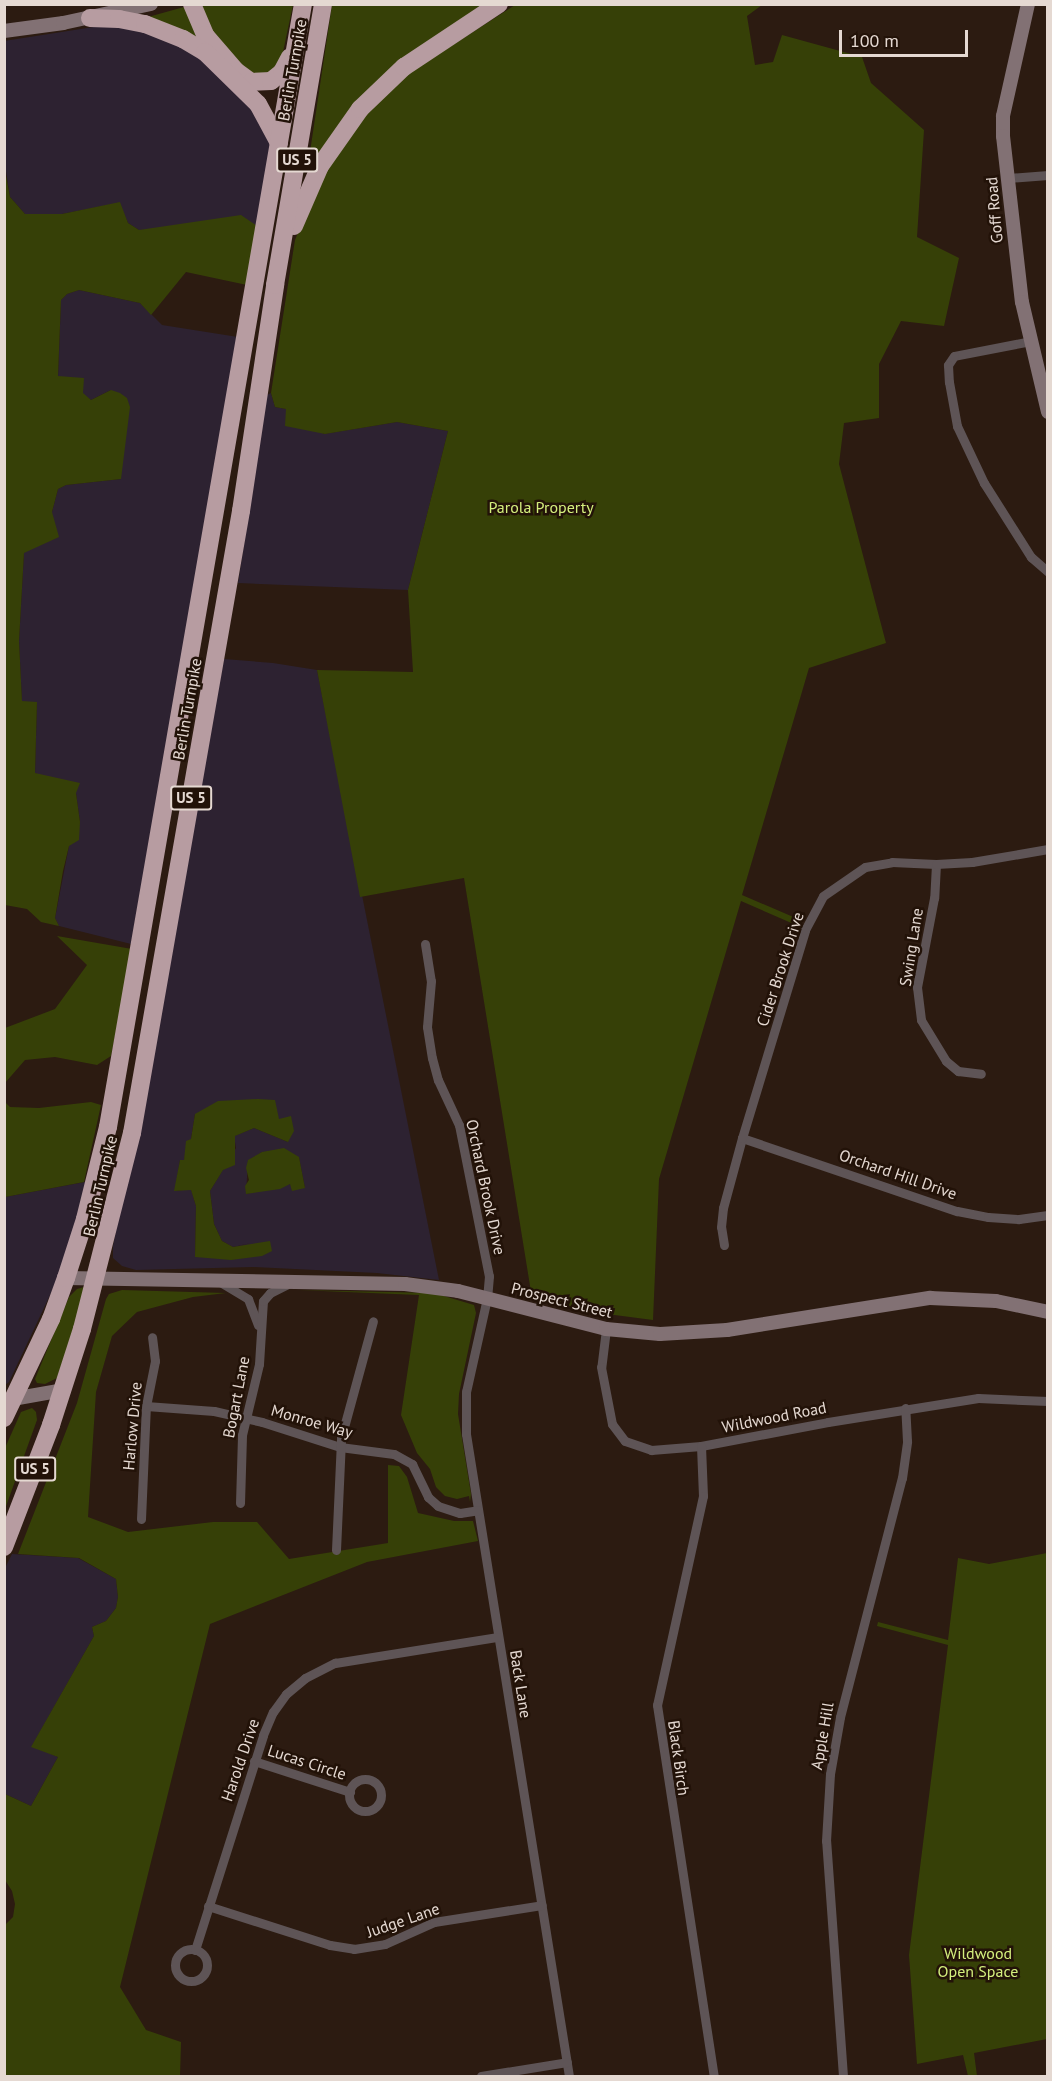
<!DOCTYPE html>
<style>
body{margin:0}
#map{position:relative;width:1052px;height:2081px;overflow:hidden;background:#2c1b11;font-family:"PT Sans",sans-serif}
div>[style]{position:absolute}
[style*='--x']{left:calc(var(--x)*1px);top:calc(var(--y)*1px);width:calc(var(--w)*1px);rotate:calc(var(--a)*1deg)}
.commercial>*{inset:0;background:#2d2231}
.green>*{inset:0;background:#364007}
.street>*{height:9px;margin:-4.5px;padding:0 4.5px;transform-origin:4.5px;border-radius:4.5px;background:#5e5456}
.street>.ring{margin:-4.5px;padding:0;box-sizing:content-box;background:none;border:9px solid #5e5456;border-radius:50%}
.secondary>*{height:14px;margin:-7px;padding:0 7px;transform-origin:7px;border-radius:7px;background:#827174}
.highway>*{height:18px;margin:-9px;padding:0 9px;transform-origin:9px;border-radius:9px;background:#b79ca1}
span{translate:-50% -50%;white-space:nowrap;text-align:center;line-height:1.15;-webkit-text-stroke:5px #221208;paint-order:stroke}
.shield-label span{padding:2px 4px;background:#221208;border:2px solid;border-radius:4px;-webkit-text-stroke-width:0}
.shield-label{font-size:15px;color:#e5d9d2;font-weight:700}
.street-label{font-size:16px;color:#e5d9d2}
.park-label{font-size:16px;color:#d4ef7d}
.frame{position:absolute;inset:0;border:6px solid #e5d9d2;pointer-events:none}
.scale{position:absolute;left:839px;top:30px;width:129px;height:27px;box-sizing:border-box;border:3px solid #e5d9d2;border-top:0;padding-left:8px;font-size:18px;line-height:21px;white-space:nowrap;color:#e5d9d2;-webkit-text-stroke:4px #221208;paint-order:stroke}
</style>
<div id="map">
<div class="commercial">
<i style="clip-path:polygon(119px 23px,182px 42px,261px 115px,271px 148px,257px 226px,139px 230px,128px 223px,119px 203px,62px 214px,25px 214px,10px 197px,5px 165px,4px 41px)"></i>
<i style="clip-path:polygon(79px 290px,140px 303px,162px 325px,238px 337px,131px 944px,59px 926px,55px 918px,69px 846px,80px 822px,76px 793px,35px 773px,37px 702px,22px 702px,19px 641px,24px 553px,52px 512px,58px 489px,66px 485px,121px 479px,111px 390px,91px 400px,58px 377px,61px 300px,67px 294px)"></i>
<i style="clip-path:polygon(271px 393px,275px 407px,286px 409px,324px 434px,397px 422px,448px 431px,408px 590px,238px 583px,267px 395px)"></i>
<i style="clip-path:polygon(evenodd,224px 659px,273px 663px,317px 670px,439px 1280px,377px 1273px,253px 1267px,136px 1270px,122px 1266px,113px 1258px,113px 1246px,224px 659px,195px 1114px,279px 1119px,288px 1142px,254px 1128px,234px 1136px,236px 1148px,210px 1191px,214px 1224px,222px 1241px,233px 1247px,251px 1243px,195px 1257px,196px 1206px,191px 1189px,175px 1191px,180px 1160px,184px 1160px,191px 1139px,195px 1114px,224px 659px,262px 1152px,299px 1158px,305px 1188px,290px 1184px,246px 1194px,248px 1161px,262px 1152px)"></i>
<i style="clip-path:polygon(90px 1181px,69px 1255px,9px 1382px,5px 1385px,5px 1197px)"></i>
<i style="clip-path:polygon(12px 1554px,78px 1558px,116px 1579px,118px 1597px,116px 1608px,106px 1621px,92px 1627px,94px 1636px,32px 1746px,58px 1757px,31px 1806px,5px 1794px,4px 1570px)"></i>
</div>
<div class="green">
<i style="clip-path:polygon(200px 4px,293px 5px,280px 66px,276px 71px,251px 75px,215px 38px)"></i>
<i style="clip-path:polygon(332px 5px,490px 5px,354px 108px,307px 172px)"></i>
<i style="clip-path:polygon(515px 5px,762px 5px,747px 16px,755px 65px,773px 62px,782px 35px,862px 57px,871px 83px,924px 130px,917px 237px,959px 258px,944px 326px,901px 321px,879px 364px,879px 418px,844px 423px,839px 464px,886px 643px,809px 668px,742px 895px,798px 919px,796px 925px,741px 901px,659px 1179px,653px 1320px,607px 1314px,532px 1298px,464px 878px,360px 897px,317px 670px,413px 672px,408px 590px,448px 431px,397px 422px,325px 434px,285px 426px,286px 409px,275px 407px,271px 393px,295px 240px,320px 179px,357px 124px,406px 75px)"></i>
<i style="clip-path:polygon(184px 7px,221px 59px,148px 17px)"></i>
<i style="clip-path:polygon(4px 165px,10px 197px,25px 214px,62px 214px,120px 202px,128px 223px,139px 230px,241px 215px,257px 226px,247px 285px,186px 272px,151px 315px,140px 303px,79px 290px,67px 294px,61px 300px,58px 376px,84px 378px,83px 393px,91px 400px,111px 390px,120px 393px,127px 398px,130px 407px,121px 479px,66px 485px,58px 489px,52px 512px,59px 537px,24px 553px,19px 641px,22px 701px,37px 702px,35px 773px,80px 783px,76px 793px,80px 822px,79px 840px,69px 846px,63px 871px,55px 918px,59px 926px,41px 922px,27px 909px,5px 905px)"></i>
<i style="clip-path:polygon(57px 936px,132px 949px,111px 1056px,97px 1065px,55px 1057px,25px 1060px,5px 1083px,5px 1028px,55px 1009px,87px 965px)"></i>
<i style="clip-path:polygon(258px 1099px,275px 1100px,279px 1119px,291px 1116px,294px 1131px,288px 1142px,254px 1128px,235px 1136px,235px 1165px,223px 1170px,210px 1191px,214px 1224px,222px 1241px,233px 1247px,270px 1241px,272px 1251px,262px 1256px,231px 1260px,195px 1257px,196px 1206px,191px 1190px,174px 1191px,180px 1160px,184px 1160px,186px 1141px,191px 1139px,195px 1114px,218px 1101px)"></i>
<i style="clip-path:polygon(5px 1102px,10px 1107px,39px 1108px,91px 1102px,101px 1105px,84px 1182px,5px 1197px)"></i>
<i style="clip-path:polygon(284px 1148px,299px 1157px,305px 1188px,292px 1191px,290px 1184px,280px 1189px,246px 1194px,245px 1186px,249px 1180px,246px 1168px,248px 1160px,262px 1152px)"></i>
<i style="clip-path:polygon(84px 1287px,87px 1289px,57px 1378px,45px 1384px,37px 1383px,35px 1379px,69px 1297px,77px 1289px)"></i>
<i style="clip-path:polygon(122px 1290px,226px 1293px,193px 1297px,137px 1312px,112px 1336px,96px 1392px,88px 1517px,128px 1532px,213px 1522px,257px 1522px,289px 1559px,388px 1543px,388px 1465px,399px 1466px,407px 1477px,418px 1513px,454px 1521px,473px 1521px,478px 1541px,367px 1562px,210px 1624px,120px 1987px,146px 2030px,181px 2042px,180px 2076px,5px 2076px,5px 1925px,13px 1917px,15px 1904px,12px 1891px,5px 1880px,5px 1794px,31px 1806px,58px 1757px,31px 1747px,94px 1636px,92px 1627px,106px 1621px,116px 1608px,118px 1597px,116px 1579px,79px 1558px,18px 1554px,77px 1403px,106px 1299px,109px 1294px)"></i>
<i style="clip-path:polygon(298px 1290px,434px 1293px,474px 1305px,476px 1313px,459px 1394px,458px 1414px,471px 1494px,470px 1502px,469px 1496px,457px 1499px,445px 1496px,436px 1487px,430px 1469px,417px 1453px,401px 1415px,419px 1295px)"></i>
<i style="clip-path:polygon(32px 1408px,36px 1412px,37px 1420px,5px 1509px,5px 1448px,21px 1412px)"></i>
<i style="clip-path:polygon(1047px 1553px,1047px 2039px,974px 2053px,977px 2076px,968px 2076px,963px 2055px,917px 2064px,909px 1955px,948px 1645px,877px 1626px,878px 1622px,948px 1640px,958px 1558px,989px 1564px)"></i>
</div>
<div class="street">
<i style="--x:1008;--y:178;--w:40;--a:-4.3"></i>
<i style="--x:1031;--y:341;--w:78;--a:169"></i>
<i style="--x:954;--y:356;--w:11;--a:124"></i>
<i style="--x:948;--y:365;--w:17;--a:87"></i>
<i style="--x:949;--y:382;--w:45;--a:79.7"></i>
<i style="--x:957;--y:426;--w:63;--a:64.7"></i>
<i style="--x:984;--y:483;--w:88;--a:57.6"></i>
<i style="--x:1031;--y:557;--w:23;--a:41"></i>
<i style="--x:936;--y:864;--w:34;--a:93"></i>
<i style="--x:934;--y:898;--w:91;--a:100.8"></i>
<i style="--x:917;--y:987;--w:33;--a:83"></i>
<i style="--x:921;--y:1020;--w:48;--a:58.6"></i>
<i style="--x:946;--y:1061;--w:16;--a:40"></i>
<i style="--x:958;--y:1071;--w:23;--a:7"></i>
<i style="--x:425;--y:944;--w:37;--a:81"></i>
<i style="--x:431;--y:981;--w:46;--a:95"></i>
<i style="--x:427;--y:1027;--w:31;--a:81"></i>
<i style="--x:432;--y:1058;--w:23;--a:75"></i>
<i style="--x:438;--y:1080;--w:50;--a:65"></i>
<i style="--x:459;--y:1125;--w:154;--a:78.8"></i>
<i style="--x:489;--y:1276;--w:22;--a:95"></i>
<i style="--x:487;--y:1298;--w:96;--a:102.6"></i>
<i style="--x:466;--y:1392;--w:42;--a:90"></i>
<i style="--x:466;--y:1434;--w:650;--a:80.89"></i>
<i style="--x:742;--y:1138;--w:227;--a:18.8"></i>
<i style="--x:957;--y:1211;--w:32;--a:11"></i>
<i style="--x:988;--y:1217;--w:31;--a:4"></i>
<i style="--x:1019;--y:1219;--w:29;--a:-8"></i>
<i style="--x:724;--y:1245;--w:18;--a:-99"></i>
<i style="--x:721;--y:1227;--w:19;--a:-84"></i>
<i style="--x:723;--y:1208;--w:73;--a:-74.8"></i>
<i style="--x:742;--y:1138;--w:217;--a:-73.1"></i>
<i style="--x:805;--y:930;--w:38;--a:-62"></i>
<i style="--x:823;--y:896;--w:51;--a:-34.6"></i>
<i style="--x:865;--y:867;--w:27;--a:-10"></i>
<i style="--x:892;--y:862;--w:44;--a:2.6"></i>
<i style="--x:936;--y:864;--w:36;--a:-3"></i>
<i style="--x:972;--y:862;--w:77;--a:-9.7"></i>
<i style="--x:220;--y:1282;--w:33;--a:31"></i>
<i style="--x:248;--y:1299;--w:28;--a:69"></i>
<i style="--x:606;--y:1329;--w:38;--a:97"></i>
<i style="--x:601;--y:1367;--w:58;--a:79.1"></i>
<i style="--x:612;--y:1424;--w:21;--a:53"></i>
<i style="--x:625;--y:1441;--w:28;--a:19"></i>
<i style="--x:651;--y:1450;--w:50;--a:-4.6"></i>
<i style="--x:701;--y:1446;--w:129;--a:-10.7"></i>
<i style="--x:828;--y:1422;--w:152;--a:-9.1"></i>
<i style="--x:978;--y:1398;--w:70;--a:2.5"></i>
<i style="--x:146;--y:1406;--w:68;--a:4.2"></i>
<i style="--x:214;--y:1411;--w:49;--a:12.9"></i>
<i style="--x:262;--y:1422;--w:82;--a:17.8"></i>
<i style="--x:340;--y:1447;--w:54;--a:7.4"></i>
<i style="--x:394;--y:1454;--w:21;--a:29"></i>
<i style="--x:412;--y:1464;--w:37;--a:64"></i>
<i style="--x:428;--y:1497;--w:13;--a:42"></i>
<i style="--x:438;--y:1506;--w:23;--a:18"></i>
<i style="--x:460;--y:1513;--w:18;--a:-9"></i>
<i style="--x:701;--y:1446;--w:50;--a:87.7"></i>
<i style="--x:703;--y:1496;--w:214;--a:102.4"></i>
<i style="--x:657;--y:1705;--w:375;--a:81.3"></i>
<i style="--x:240;--y:1503;--w:68;--a:-88.3"></i>
<i style="--x:242;--y:1435;--w:73;--a:-76.5"></i>
<i style="--x:259;--y:1364;--w:63;--a:-86.4"></i>
<i style="--x:263;--y:1301;--w:11;--a:-49"></i>
<i style="--x:270;--y:1293;--w:20;--a:-27"></i>
<i style="--x:141;--y:1519;--w:113;--a:-87.5"></i>
<i style="--x:146;--y:1406;--w:46;--a:-78.7"></i>
<i style="--x:155;--y:1361;--w:24;--a:-97"></i>
<i style="--x:336;--y:1550;--w:112;--a:-87.4"></i>
<i style="--x:341;--y:1438;--w:121;--a:-74.7"></i>
<i style="--x:254;--y:1761;--w:101;--a:17.9"></i>
<i class="ring" style="left:349px;top:1779px;width:23px;height:23px"></i>
<i style="--x:208;--y:1906;--w:128;--a:17.7"></i>
<i style="--x:330;--y:1945;--w:24;--a:9"></i>
<i style="--x:354;--y:1949;--w:31;--a:-9"></i>
<i style="--x:385;--y:1944;--w:54;--a:-24.2"></i>
<i style="--x:434;--y:1922;--w:109;--a:-8.9"></i>
<i class="ring" style="left:175px;top:1949px;width:23px;height:23px"></i>
<i style="--x:195;--y:1950;--w:225;--a:-72.4"></i>
<i style="--x:263;--y:1735;--w:25;--a:-67"></i>
<i style="--x:273;--y:1712;--w:22;--a:-54"></i>
<i style="--x:286;--y:1694;--w:25;--a:-40"></i>
<i style="--x:305;--y:1678;--w:34;--a:-27"></i>
<i style="--x:335;--y:1663;--w:165;--a:-9.1"></i>
<i style="--x:481;--y:2076;--w:87;--a:-9.2"></i>
<i style="--x:843;--y:2076;--w:236;--a:-94.1"></i>
<i style="--x:826;--y:1841;--w:67;--a:-86.6"></i>
<i style="--x:830;--y:1774;--w:58;--a:-80"></i>
<i style="--x:840;--y:1717;--w:247;--a:-75.5"></i>
<i style="--x:902;--y:1478;--w:37;--a:-82"></i>
<i style="--x:907;--y:1441;--w:33;--a:-93"></i>
</div>
<div class="secondary">
<i style="--x:1028;--y:4;--w:115;--a:102.6"></i>
<i style="--x:1003;--y:116;--w:20;--a:90"></i>
<i style="--x:1003;--y:136;--w:167;--a:83.5"></i>
<i style="--x:1022;--y:302;--w:113;--a:76.7"></i>
<i style="--x:4;--y:31;--w:60;--a:-7.7"></i>
<i style="--x:63;--y:23;--w:90;--a:-12.2"></i>
<i style="--x:66;--y:1278;--w:339;--a:1"></i>
<i style="--x:405;--y:1284;--w:53;--a:7.5"></i>
<i style="--x:458;--y:1291;--w:153;--a:14.4"></i>
<i style="--x:606;--y:1329;--w:54;--a:5.3"></i>
<i style="--x:660;--y:1334;--w:67;--a:-3.4"></i>
<i style="--x:727;--y:1330;--w:206;--a:-9"></i>
<i style="--x:930;--y:1298;--w:66;--a:2.6"></i>
<i style="--x:996;--y:1301;--w:53;--a:11.9"></i>
<i style="--x:7;--y:1400;--w:58;--a:-10"></i>
</div>
<div class="highway">
<i style="--x:192;--y:4;--w:34;--a:67"></i>
<i style="--x:205;--y:35;--w:48;--a:49.3"></i>
<i style="--x:236;--y:71;--w:19;--a:36"></i>
<i style="--x:251;--y:82;--w:20;--a:-3"></i>
<i style="--x:271;--y:81;--w:14;--a:-39"></i>
<i style="--x:282;--y:72;--w:17;--a:-62"></i>
<i style="--x:90;--y:18;--w:29;--a:2"></i>
<i style="--x:119;--y:19;--w:26;--a:11"></i>
<i style="--x:145;--y:24;--w:41;--a:21.5"></i>
<i style="--x:183;--y:39;--w:26;--a:31"></i>
<i style="--x:205;--y:52;--w:74;--a:44.5"></i>
<i style="--x:258;--y:104;--w:44;--a:61.7"></i>
<i style="--x:294;--y:226;--w:65;--a:-66.6"></i>
<i style="--x:320;--y:166;--w:70;--a:-54.9"></i>
<i style="--x:360;--y:109;--w:61;--a:-43.7"></i>
<i style="--x:404;--y:67;--w:114;--a:-33.6"></i>
<i style="--x:4;--y:1418;--w:110;--a:-64.6"></i>
<i style="--x:51;--y:1319;--w:44;--a:-69.9"></i>
<i style="--x:66;--y:1278;--w:62;--a:-72.1"></i>
<i style="--x:85;--y:1219;--w:95;--a:-76"></i>
<i style="--x:108;--y:1127;--w:1140;--a:-80.15"></i>
<i style="--x:4;--y:1547;--w:131;--a:-68.9"></i>
<i style="--x:51;--y:1425;--w:101;--a:-72.1"></i>
<i style="--x:82;--y:1329;--w:202;--a:-75.7"></i>
<i style="--x:132;--y:1133;--w:631;--a:-80.06"></i>
<i style="--x:241;--y:511;--w:229;--a:-81.4"></i>
<i style="--x:275;--y:285;--w:285;--a:-80.3"></i>
</div>
<div class="shield-label">
<span style="left:297px;top:160px">US 5</span>
<span style="left:191px;top:798px">US 5</span>
<span style="left:35px;top:1469px">US 5</span>
</div>
<div class="street-label">
<span style="left:292px;top:70px;rotate:-80deg">Berlin Turnpike</span>
<span style="left:994px;top:210px;rotate:-95deg">Goff Road</span>
<span style="left:187px;top:709px;rotate:-80deg">Berlin Turnpike</span>
<span style="left:911px;top:947px;rotate:-81deg">Swing Lane</span>
<span style="left:780px;top:969px;rotate:-72deg">Cider Brook Drive</span>
<span style="left:898px;top:1174px;rotate:19deg">Orchard Hill Drive</span>
<span style="left:100px;top:1186px;rotate:-77deg">Berlin Turnpike</span>
<span style="left:486px;top:1187px;rotate:78deg">Orchard Brook Drive</span>
<span style="left:562px;top:1300px;rotate:14deg">Prospect Street</span>
<span style="left:236px;top:1397px;rotate:-79deg">Bogart Lane</span>
<span style="left:774px;top:1417px;rotate:-11deg">Wildwood Road</span>
<span style="left:312px;top:1421px;rotate:16deg">Monroe Way</span>
<span style="left:132px;top:1426px;rotate:-85deg">Harlow Drive</span>
<span style="left:521px;top:1684px;rotate:81deg">Back Lane</span>
<span style="left:822px;top:1736px;rotate:-80deg">Apple Hill</span>
<span style="left:679px;top:1758px;rotate:82deg">Black Birch</span>
<span style="left:240px;top:1760px;rotate:-71deg">Harold Drive</span>
<span style="left:307px;top:1762px;rotate:18deg">Lucas Circle</span>
<span style="left:403px;top:1920px;rotate:-19deg">Judge Lane</span>
</div>
<div class="park-label">
<span style="left:541px;top:507px">Parola Property</span>
<span style="left:978px;top:1962px">Wildwood<br>Open Space</span>
</div>
<div class="frame"></div>
<div class="scale">100 m</div>
</div>
